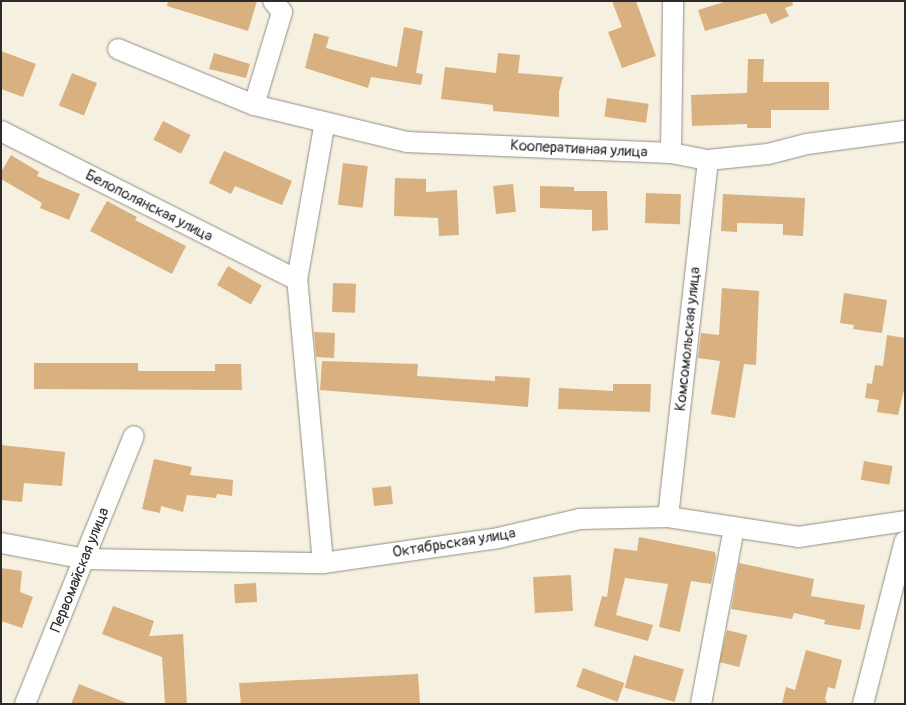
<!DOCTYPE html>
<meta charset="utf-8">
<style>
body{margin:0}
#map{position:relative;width:906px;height:705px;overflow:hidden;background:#f6f0e0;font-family:Pangolin,sans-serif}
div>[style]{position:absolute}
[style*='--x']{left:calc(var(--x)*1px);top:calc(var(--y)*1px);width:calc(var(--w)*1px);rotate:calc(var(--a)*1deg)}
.building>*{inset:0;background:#d9b180;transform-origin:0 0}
.roads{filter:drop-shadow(0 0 1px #908e86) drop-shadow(0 0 1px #908e86)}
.minor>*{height:20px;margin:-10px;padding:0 10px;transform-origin:10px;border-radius:10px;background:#fff}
span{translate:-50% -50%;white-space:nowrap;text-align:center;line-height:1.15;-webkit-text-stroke:4px #fff;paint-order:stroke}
.street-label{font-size:15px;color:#2b2b2b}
.frame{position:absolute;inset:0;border:2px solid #2b2b2b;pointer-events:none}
</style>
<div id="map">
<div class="building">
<i style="clip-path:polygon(168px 1px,257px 1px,248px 31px,167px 6px)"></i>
<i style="clip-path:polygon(612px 1px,636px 1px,656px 56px,622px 68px,608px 32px,622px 27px)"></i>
<i style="clip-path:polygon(727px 1px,792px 1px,793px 5px,785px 8px,789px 16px,771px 24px,766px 13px,705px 31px,698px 10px)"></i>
<i style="clip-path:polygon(404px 27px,423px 31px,416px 73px,423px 74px,421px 85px,371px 77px,368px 88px,305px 68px,314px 33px,329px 37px,326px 48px,397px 67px)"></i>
<i style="clip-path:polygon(1px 51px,36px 64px,23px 97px,1px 89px)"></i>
<i style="clip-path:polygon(214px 53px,250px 64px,246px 78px,209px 69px)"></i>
<i style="clip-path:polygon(498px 53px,520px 55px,518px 73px,563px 77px,559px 92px,559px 117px,493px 111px,493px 105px,441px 99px,445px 67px,496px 73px)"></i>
<i style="clip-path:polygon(748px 59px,764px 59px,763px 82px,829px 82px,829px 110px,771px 110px,771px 128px,747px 128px,747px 124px,692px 126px,691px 95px,747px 93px)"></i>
<i style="left:72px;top:73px;width:27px;height:35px;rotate:22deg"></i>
<i style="left:607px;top:98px;width:42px;height:19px;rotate:8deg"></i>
<i style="left:163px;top:121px;width:31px;height:21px;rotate:27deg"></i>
<i style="clip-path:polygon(224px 151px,292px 181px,282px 205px,235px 186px,231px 194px,209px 183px)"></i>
<i style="clip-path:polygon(11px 155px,39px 172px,37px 176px,80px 194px,69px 220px,40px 208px,42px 203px,1px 179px,1px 172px)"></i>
<i style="left:343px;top:163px;width:25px;height:42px;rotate:7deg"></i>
<i style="clip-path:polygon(395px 178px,426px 179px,426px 192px,457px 190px,459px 235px,439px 236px,438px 218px,394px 216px)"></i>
<i style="left:513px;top:184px;width:28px;height:20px;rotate:84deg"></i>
<i style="clip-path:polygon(540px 186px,574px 187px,574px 191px,607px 191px,608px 230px,592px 231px,592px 210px,540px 208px)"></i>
<i style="left:646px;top:193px;width:35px;height:30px;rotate:2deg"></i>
<i style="clip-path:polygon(723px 194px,805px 198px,803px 236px,783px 235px,783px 224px,737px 223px,737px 232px,721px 231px)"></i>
<i style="clip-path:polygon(107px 201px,137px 217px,135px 220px,186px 246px,172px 274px,90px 231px)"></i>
<i style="left:228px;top:266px;width:39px;height:22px;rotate:30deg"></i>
<i style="left:333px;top:283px;width:23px;height:29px;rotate:2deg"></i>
<i style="clip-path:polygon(722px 288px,759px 291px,756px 365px,744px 364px,735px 418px,711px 414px,720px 361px,698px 358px,701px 333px,719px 335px)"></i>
<i style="clip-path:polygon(844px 293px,887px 300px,882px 333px,853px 329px,854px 325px,840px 323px)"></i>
<i style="clip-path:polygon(314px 332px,335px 333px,334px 358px,316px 357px)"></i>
<i style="clip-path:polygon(887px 335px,905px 338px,905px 386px,898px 415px,877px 412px,879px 400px,865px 398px,867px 383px,872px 384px,875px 365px,883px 366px)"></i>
<i style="clip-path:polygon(322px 361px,418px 364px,417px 376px,495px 381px,495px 376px,530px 378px,528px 407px,320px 390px)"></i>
<i style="clip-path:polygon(34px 363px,138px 363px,138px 371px,215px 371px,215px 364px,241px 364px,242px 390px,34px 389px)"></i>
<i style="clip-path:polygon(613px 384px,651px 384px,650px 412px,558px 409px,559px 388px,613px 391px)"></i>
<i style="clip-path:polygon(1px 445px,65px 452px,62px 486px,24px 483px,22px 502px,1px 500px)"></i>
<i style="clip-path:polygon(154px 459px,192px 467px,190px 475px,233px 480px,232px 496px,217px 494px,216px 498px,187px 495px,183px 512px,161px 506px,160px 513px,142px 509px)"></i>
<i style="left:864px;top:461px;width:29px;height:19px;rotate:10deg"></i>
<i style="left:391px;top:486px;width:18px;height:19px;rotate:84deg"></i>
<i style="clip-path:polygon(639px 537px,715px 552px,716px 558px,711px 584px,691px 581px,680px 632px,659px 627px,668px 584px,625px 578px,616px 615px,653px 625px,648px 641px,594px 626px,602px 596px,607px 597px,614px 548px,637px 551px)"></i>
<i style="clip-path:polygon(739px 563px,814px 579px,811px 596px,865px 605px,860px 630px,824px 624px,825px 620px,794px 613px,792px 619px,731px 609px)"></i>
<i style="clip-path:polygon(1px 568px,22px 571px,20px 592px,33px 597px,22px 628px,1px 621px)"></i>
<i style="left:571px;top:575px;width:36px;height:38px;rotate:87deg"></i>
<i style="left:256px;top:583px;width:19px;height:22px;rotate:87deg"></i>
<i style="clip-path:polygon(113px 606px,154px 621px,149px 636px,183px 634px,187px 704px,165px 704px,162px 657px,102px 634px)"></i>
<i style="left:727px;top:630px;width:21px;height:33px;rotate:14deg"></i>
<i style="clip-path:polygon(806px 650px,842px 660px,835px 689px,828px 687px,825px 699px,828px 704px,782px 704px,786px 687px,795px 690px)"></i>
<i style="left:634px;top:655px;width:52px;height:34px;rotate:16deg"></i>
<i style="left:583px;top:668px;width:44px;height:20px;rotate:20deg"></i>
<i style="clip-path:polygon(418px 674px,420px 704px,241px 704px,239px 683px)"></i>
<i style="clip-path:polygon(79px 684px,127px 703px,127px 704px,71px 704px)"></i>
</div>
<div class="roads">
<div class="minor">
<i style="--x:118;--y:49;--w:147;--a:22.4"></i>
<i style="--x:254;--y:105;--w:157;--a:13.6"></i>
<i style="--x:407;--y:142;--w:264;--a:2.4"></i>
<i style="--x:671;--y:153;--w:38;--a:11"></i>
<i style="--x:708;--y:160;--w:60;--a:-5.7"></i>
<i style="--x:768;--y:154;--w:40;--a:-14.4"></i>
<i style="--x:807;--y:144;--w:99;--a:-7.6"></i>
<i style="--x:254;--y:105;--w:97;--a:-73.2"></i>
<i style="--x:282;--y:12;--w:14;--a:-129"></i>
<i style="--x:1;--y:131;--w:331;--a:26.7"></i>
<i style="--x:671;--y:153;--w:152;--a:-89.2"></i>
<i style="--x:668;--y:517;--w:359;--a:-83.6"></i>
<i style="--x:1;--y:543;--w:86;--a:10.7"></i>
<i style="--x:86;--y:559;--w:237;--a:1"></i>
<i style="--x:323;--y:563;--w:177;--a:-8.1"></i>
<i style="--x:498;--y:538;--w:84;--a:-13"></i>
<i style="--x:580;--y:519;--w:88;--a:-1.3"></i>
<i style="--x:668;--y:517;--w:132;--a:8.7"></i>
<i style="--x:798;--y:537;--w:108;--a:-8.5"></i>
<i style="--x:323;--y:563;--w:284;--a:-95.2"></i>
<i style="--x:297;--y:280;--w:160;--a:-80"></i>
<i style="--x:25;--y:704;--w:289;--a:-67.9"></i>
<i style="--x:701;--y:704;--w:180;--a:-79.4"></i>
<i style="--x:863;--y:704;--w:168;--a:-75.6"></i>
</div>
</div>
<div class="street-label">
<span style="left:579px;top:149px;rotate:3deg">Кооперативная улица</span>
<span style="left:149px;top:206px;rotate:27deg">Белополянская улица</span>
<span style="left:688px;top:339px;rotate:-84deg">Комсомольская улица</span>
<span style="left:454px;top:543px;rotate:-9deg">Октябрьская улица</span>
<span style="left:80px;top:570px;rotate:-68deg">Первомайская улица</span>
</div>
<div class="frame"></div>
</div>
